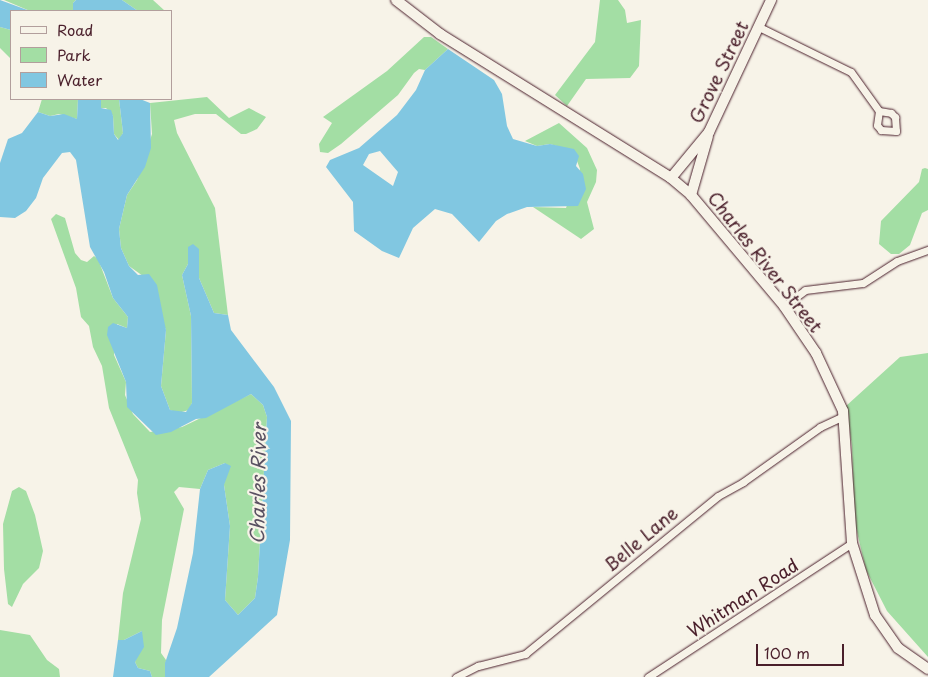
<!DOCTYPE html>
<style>
body{margin:0}
#map{position:relative;width:928px;height:677px;overflow:hidden;background:#f7f3e8;font-family:"Playpen Sans",sans-serif}
div>[style]{position:absolute}
[style*='--x']{left:calc(var(--x)*1px);top:calc(var(--y)*1px);width:calc(var(--w)*1px);rotate:calc(var(--a)*1deg)}
.green>*{inset:0;background:#a3dea4}
.water>*{inset:0;background:#81c7e1}
.roads{filter:drop-shadow(0 0 1px #4a1f2b) drop-shadow(0 0 1px #4a1f2b)}
.street>*{height:7px;margin:-3.5px;padding:0 3.5px;transform-origin:3.5px;border-radius:3.5px;background:#f7f3e8}
.secondary>*{height:10px;margin:-5px;padding:0 5px;transform-origin:5px;border-radius:5px;background:#f7f3e8}
span{translate:-50% -50%;white-space:nowrap;text-align:center;line-height:1.15;-webkit-text-stroke:4.5px #f7f3e8;paint-order:stroke}
.street-label{font-size:18px;color:#4a1f2b}
.water-label{font-size:19px;color:#5a5162;font-style:italic}
.legend{position:absolute;left:10px;top:10px;width:162px;height:90px;box-sizing:border-box;background:#f7f3e8;border:1px solid #b29e9c;margin:0;padding:6px 9px;list-style:none;font-size:15px;color:#4a1f2b}
.legend li{display:flex;align-items:center;gap:10px;height:25px}
.legend b{width:25px;border:1px solid #b29e9c}
.scale{position:absolute;left:756px;top:644px;width:88px;height:22px;box-sizing:border-box;border:2px solid #4a1f2b;border-top:0;padding-left:6px;font-size:15px;line-height:18px;white-space:nowrap;color:#4a1f2b;-webkit-text-stroke:4px #f7f3e8;paint-order:stroke}
</style>
<div id="map">
<div class="green">
<i style="clip-path:polygon(4px 0,76px 0,73px 3px,73px 11px,30px 11px)"></i>
<i style="clip-path:polygon(122px 0,153px 0,165px 11px,138px 11px)"></i>
<i style="clip-path:polygon(600px 0,618px 0,625px 10px,627px 23px,641px 20px,639px 66px,630px 78px,586px 79px,567px 106px,555px 95px,595px 42px)"></i>
<i style="clip-path:polygon(0 27px,11px 30px,11px 59px,0 48px)"></i>
<i style="clip-path:polygon(424px 37px,431px 37px,448px 49px,425px 70px,419px 69px,414px 73px,398px 95px,341px 144px,328px 153px,320px 152px,319px 144px,332px 123px,323px 117px,387px 71px)"></i>
<i style="clip-path:polygon(207px 97px,229px 118px,249px 108px,266px 117px,257px 129px,246px 134px,241px 134px,216px 114px,195px 114px,174px 120px,177px 133px,215px 208px,228px 315px,214px 313px,199px 278px,199px 257px,188px 247px,188px 264px,182px 275px,191px 316px,192px 403px,189px 410px,178px 413px,170px 410px,161px 386px,166px 330px,143px 276px,129px 266px,121px 248px,119px 229px,127px 195px,137px 180px,152px 134px,150px 103px)"></i>
<i style="clip-path:polygon(42px 99px,78px 99px,77px 119px,59px 114px,50px 116px,38px 112px)"></i>
<i style="clip-path:polygon(101px 99px,119px 99px,123px 133px,119px 140px,114px 134px,113px 116px,106px 108px,101px 108px)"></i>
<i style="clip-path:polygon(559px 123px,587px 148px,597px 170px,596px 182px,587px 202px,594px 229px,581px 239px,533px 207px,566px 208px,580px 169px,577px 161px,563px 148px,550px 144px,537px 146px,525px 141px)"></i>
<i style="clip-path:polygon(925px 168px,928px 169px,928px 210px,922px 213px,910px 245px,899px 254px,891px 254px,879px 244px,881px 221px,919px 182px,922px 169px)"></i>
<i style="clip-path:polygon(56px 214px,65px 218px,75px 253px,81px 260px,87px 262px,94px 256px,98px 259px,113px 298px,128px 317px,127px 328px,117px 324px,114px 355px,126px 382px,125px 395px,133px 414px,150px 432px,182px 427px,251px 394px,263px 405px,267px 417px,258px 577px,255px 598px,238px 615px,225px 600px,230px 526px,224px 485px,225px 463px,208px 470px,200px 489px,179px 487px,174px 492px,184px 509px,162px 620px,161px 653px,166px 660px,165px 677px,152px 677px,150px 671px,138px 668px,135px 662px,142px 631px,124px 640px,118px 640px,123px 593px,141px 519px,137px 493px,138px 480px,109px 408px,102px 366px,93px 347px,89px 326px,81px 317px,76px 288px,51px 219px)"></i>
<i style="clip-path:polygon(928px 353px,928px 657px,887px 611px,866px 570px,854px 519px,852px 446px,846px 406px,900px 357px)"></i>
<i style="clip-path:polygon(19px 487px,26px 491px,35px 515px,43px 551px,39px 568px,23px 584px,12px 607px,8px 604px,4px 569px,3px 524px,12px 491px)"></i>
<i style="clip-path:polygon(0 630px,30px 635px,47px 660px,59px 669px,60px 677px,0 677px)"></i>
</div>
<div class="water">
<i style="clip-path:polygon(0 0,30px 11px,11px 11px,11px 30px,0 27px)"></i>
<i style="clip-path:polygon(76px 0,122px 0,138px 11px,73px 11px,73px 3px)"></i>
<i style="clip-path:polygon(evenodd,448px 49px,494px 80px,502px 94px,507px 126px,513px 139px,537px 146px,550px 144px,574px 149px,579px 156px,576px 166px,583px 174px,586px 189px,578px 206px,527px 207px,507px 214px,496px 221px,479px 242px,452px 214px,435px 209px,413px 228px,399px 258px,382px 251px,354px 231px,353px 202px,326px 167px,330px 160px,359px 148px,397px 115px,416px 90px,425px 70px,448px 49px,380px 151px,398px 172px,393px 186px,363px 165px,369px 154px,380px 151px)"></i>
<i style="clip-path:polygon(78px 99px,101px 99px,101px 108px,111px 110px,113px 116px,114px 134px,118px 140px,123px 133px,119px 99px,140px 99px,150px 103px,151px 148px,145px 167px,127px 195px,119px 229px,121px 248px,129px 266px,138px 275px,149px 274px,157px 285px,166px 330px,161px 386px,170px 410px,186px 412px,192px 403px,191px 316px,182px 275px,188px 264px,188px 247px,193px 244px,199px 249px,199px 278px,214px 313px,228px 315px,231px 330px,274px 387px,291px 421px,290px 540px,277px 615px,209px 677px,165px 677px,165px 663px,177px 628px,193px 553px,200px 489px,208px 470px,225px 463px,231px 466px,224px 485px,230px 526px,225px 600px,238px 615px,255px 598px,258px 577px,267px 417px,263px 405px,251px 394px,206px 418px,196px 419px,171px 432px,156px 435px,127px 407px,126px 382px,107px 335px,108px 327px,113px 323px,127px 328px,128px 317px,113px 298px,104px 272px,90px 247px,76px 160px,70px 152px,62px 153px,43px 178px,36px 198px,26px 211px,15px 218px,0 217px,0 163px,8px 139px,22px 133px,38px 112px,50px 116px,64px 114px,77px 119px)"></i>
<i style="clip-path:polygon(142px 631px,144px 647px,135px 662px,138px 668px,150px 671px,152px 677px,113px 677px,118px 640px,124px 640px)"></i>
</div>
<div class="roads">
<div class="street">
<i style="--x:759;--y:27;--w:102;--a:26.1"></i>
<i style="--x:851;--y:72;--w:48;--a:54.3"></i>
<i style="--x:879;--y:111;--w:12;--a:9"></i>
<i style="--x:891;--y:113;--w:6;--a:45"></i>
<i style="--x:895;--y:117;--w:14;--a:86"></i>
<i style="--x:896;--y:131;--w:15;--a:-176"></i>
<i style="--x:881;--y:130;--w:6;--a:-129"></i>
<i style="--x:877;--y:125;--w:14;--a:-82"></i>
<i style="--x:784;--y:306;--w:26;--a:-37"></i>
<i style="--x:805;--y:290;--w:58;--a:-6.9"></i>
<i style="--x:863;--y:283;--w:40;--a:-32.9"></i>
<i style="--x:897;--y:261;--w:33;--a:-20"></i>
<i style="--x:456;--y:677;--w:25;--a:-27"></i>
<i style="--x:478;--y:666;--w:49;--a:-14.3"></i>
<i style="--x:525;--y:654;--w:249;--a:-39.3"></i>
<i style="--x:718;--y:496;--w:29;--a:-29"></i>
<i style="--x:743;--y:482;--w:95;--a:-35.5"></i>
<i style="--x:820;--y:427;--w:26;--a:-25"></i>
<i style="--x:648;--y:677;--w:244;--a:-33.3"></i>
</div>
<div class="secondary">
<i style="--x:396;--y:0;--w:56;--a:37.7"></i>
<i style="--x:440;--y:34;--w:272;--a:31.9"></i>
<i style="--x:671;--y:178;--w:26;--a:40"></i>
<i style="--x:691;--y:195;--w:145;--a:50"></i>
<i style="--x:784;--y:306;--w:57;--a:55.8"></i>
<i style="--x:816;--y:353;--w:64;--a:65"></i>
<i style="--x:843;--y:411;--w:132;--a:86.1"></i>
<i style="--x:852;--y:543;--w:76;--a:72.3"></i>
<i style="--x:875;--y:615;--w:40;--a:55.1"></i>
<i style="--x:898;--y:648;--w:37;--a:35"></i>
<i style="--x:671;--y:178;--w:60;--a:-50.4"></i>
<i style="--x:709;--y:132;--w:146;--a:-64.8"></i>
<i style="--x:691;--y:195;--w:61;--a:-73.9"></i>
</div>
</div>
<div class="street-label">
<span style="left:719px;top:72px;rotate:-64deg">Grove Street</span>
<span style="left:765px;top:262px;rotate:52deg">Charles River Street</span>
<span style="left:641px;top:539px;rotate:-40deg">Belle Lane</span>
<span style="left:743px;top:598px;rotate:-33deg">Whitman Road</span>
</div>
<div class="water-label">
<span style="left:258px;top:484px;rotate:-89deg">Charles River</span>
</div>
<ul class="legend">
<li><b style="height:6px;background:#f7f3e8"></b>Road</li>
<li><b style="height:14px;background:#a3dea4"></b>Park</li>
<li><b style="height:14px;background:#81c7e1"></b>Water</li>
</ul>
<div class="scale">100 m</div>
</div>
